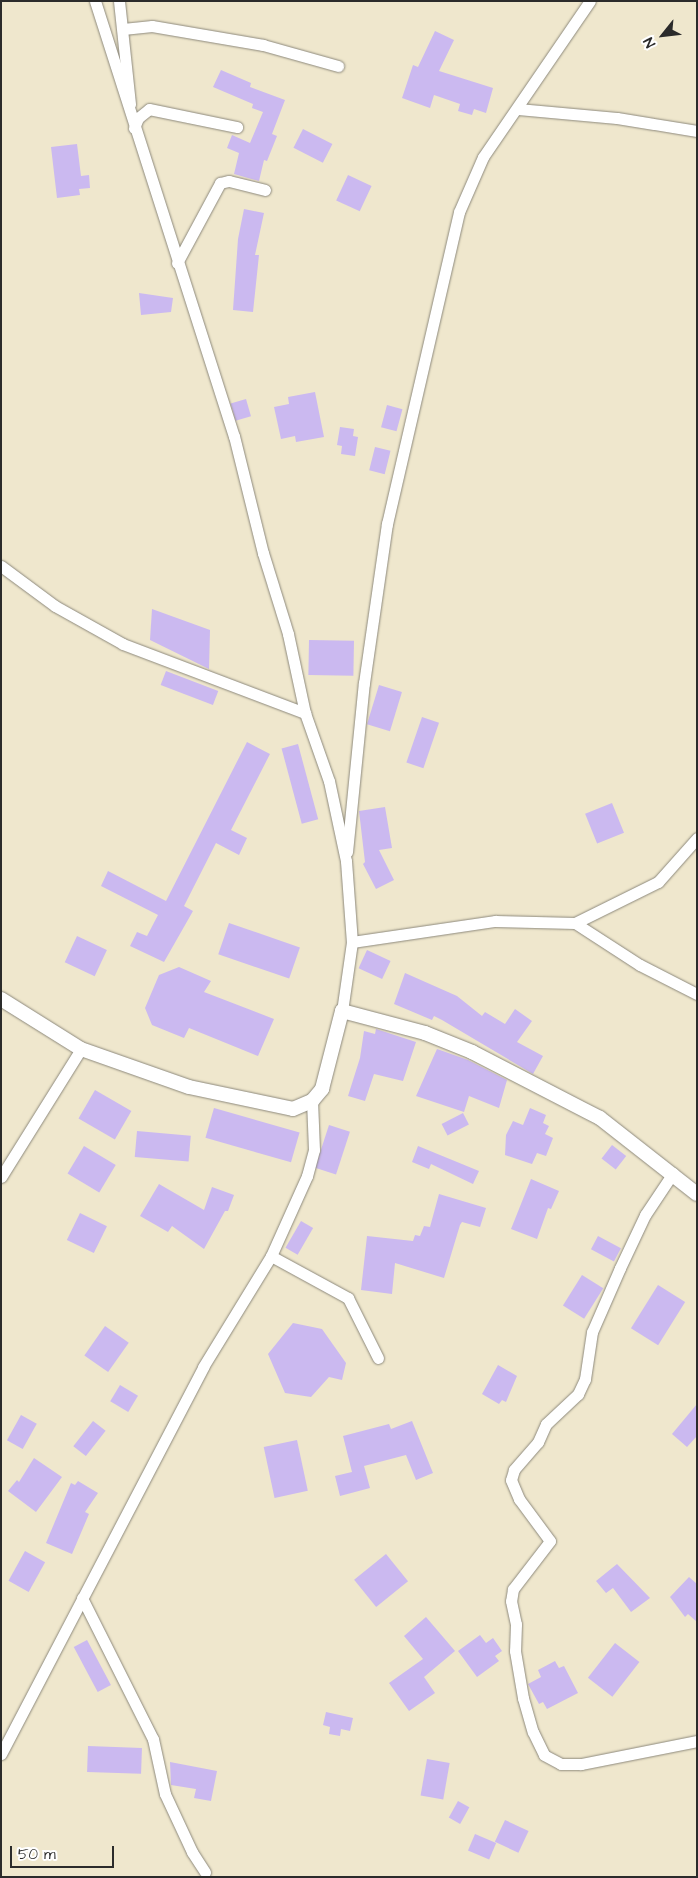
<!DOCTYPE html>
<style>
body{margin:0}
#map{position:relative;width:698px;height:1878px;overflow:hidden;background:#efe7cd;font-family:"Architects Daughter",sans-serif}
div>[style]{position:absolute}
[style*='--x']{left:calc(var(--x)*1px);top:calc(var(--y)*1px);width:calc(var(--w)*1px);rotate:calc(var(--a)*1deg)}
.building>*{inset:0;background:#cbb9f0;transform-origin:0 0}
.roads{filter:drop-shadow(0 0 1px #8d897c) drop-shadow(0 0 1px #8d897c)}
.minor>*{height:11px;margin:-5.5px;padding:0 5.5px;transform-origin:5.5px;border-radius:5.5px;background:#fff}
.tertiary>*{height:14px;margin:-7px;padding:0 7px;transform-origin:7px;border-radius:7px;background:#fff}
span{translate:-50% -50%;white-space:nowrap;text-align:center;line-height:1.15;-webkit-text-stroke:4px #fff;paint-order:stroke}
.frame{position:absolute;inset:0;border:2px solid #2b2b2b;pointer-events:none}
.north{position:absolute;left:638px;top:10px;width:50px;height:50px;-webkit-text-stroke:4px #fff;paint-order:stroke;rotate:241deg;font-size:14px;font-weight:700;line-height:20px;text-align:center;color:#2b2b2b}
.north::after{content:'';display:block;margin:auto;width:18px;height:22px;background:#2b2b2b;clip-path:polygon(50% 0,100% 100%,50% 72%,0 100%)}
.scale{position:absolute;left:10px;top:1846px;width:104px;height:22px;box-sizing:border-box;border:2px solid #2b2b2b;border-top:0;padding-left:6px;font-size:15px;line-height:18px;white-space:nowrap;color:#2b2b2b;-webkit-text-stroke:4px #fff;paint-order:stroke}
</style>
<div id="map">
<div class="building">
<i style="clip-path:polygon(435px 31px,454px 40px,439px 71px,493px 88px,486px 113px,474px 109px,472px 115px,458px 111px,460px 104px,434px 95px,430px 108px,402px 98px,413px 65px,418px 67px)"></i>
<i style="clip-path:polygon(221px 70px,251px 83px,250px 87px,285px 100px,272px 134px,277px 136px,267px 161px,264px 160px,259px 181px,234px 174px,239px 153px,227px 148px,232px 135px,250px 143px,263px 112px,252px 108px,253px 104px,213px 87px)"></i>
<i style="left:303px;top:129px;width:33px;height:21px;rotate:27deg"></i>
<i style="clip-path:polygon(77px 144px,81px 176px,89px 175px,90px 188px,79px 189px,80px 195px,57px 198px,51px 147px)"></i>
<i style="left:348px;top:175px;width:26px;height:28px;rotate:25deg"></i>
<i style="clip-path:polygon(244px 209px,264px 213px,255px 255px,259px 255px,253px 312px,233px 310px,238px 239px)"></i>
<i style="clip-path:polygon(139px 293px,173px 298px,171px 312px,141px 315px)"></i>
<i style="clip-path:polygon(315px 392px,324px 437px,296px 442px,295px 436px,281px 439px,274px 407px,289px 404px,288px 397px)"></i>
<i style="left:246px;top:399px;width:18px;height:16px;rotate:74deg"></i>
<i style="left:387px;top:405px;width:16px;height:23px;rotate:15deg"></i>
<i style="clip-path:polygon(340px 427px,354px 429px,353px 436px,358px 437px,355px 456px,341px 454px,342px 446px,337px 445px)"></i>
<i style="left:375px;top:447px;width:16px;height:24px;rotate:14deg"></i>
<i style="clip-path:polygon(152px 609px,210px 630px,209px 669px,150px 640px)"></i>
<i style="left:309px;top:640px;width:45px;height:35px;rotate:1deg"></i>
<i style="left:166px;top:671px;width:56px;height:15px;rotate:21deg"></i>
<i style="left:379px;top:685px;width:24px;height:41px;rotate:17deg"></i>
<i style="left:422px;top:717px;width:18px;height:48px;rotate:19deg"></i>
<i style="clip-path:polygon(247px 742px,270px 754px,231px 830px,247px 838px,239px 855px,216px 843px,184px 906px,193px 911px,164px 962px,130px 946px,137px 932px,147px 936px,158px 915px,101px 886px,108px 871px,166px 901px)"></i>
<i style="left:298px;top:744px;width:78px;height:17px;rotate:75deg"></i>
<i style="left:612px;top:803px;width:32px;height:29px;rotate:68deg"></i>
<i style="clip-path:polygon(385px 807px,392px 848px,379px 850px,394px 880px,376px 889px,363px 864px,365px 862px,359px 811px)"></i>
<i style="left:229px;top:923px;width:75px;height:33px;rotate:19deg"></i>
<i style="left:77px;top:936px;width:33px;height:29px;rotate:25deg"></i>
<i style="left:367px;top:950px;width:26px;height:20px;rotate:25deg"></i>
<i style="clip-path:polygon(179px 967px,211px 981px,204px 992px,274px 1019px,258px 1056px,189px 1028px,184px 1038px,152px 1025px,145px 1008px,159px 975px)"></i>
<i style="clip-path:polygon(405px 973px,457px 996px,482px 1016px,485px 1012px,505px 1024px,515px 1009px,532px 1021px,517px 1042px,543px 1056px,533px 1074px,442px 1020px,434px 1016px,432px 1020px,394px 1004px)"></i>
<i style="clip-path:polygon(376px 1029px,416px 1042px,403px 1081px,374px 1074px,365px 1101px,348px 1096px,360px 1058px,364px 1031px,375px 1034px)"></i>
<i style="clip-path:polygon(437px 1049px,468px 1060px,507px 1080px,499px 1108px,469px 1096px,464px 1112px,416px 1096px)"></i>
<i style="left:95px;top:1090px;width:42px;height:33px;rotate:30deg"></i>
<i style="left:214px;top:1108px;width:89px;height:31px;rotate:16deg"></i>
<i style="clip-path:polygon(530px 1108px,546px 1115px,543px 1123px,549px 1126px,545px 1134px,553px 1138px,546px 1156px,537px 1153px,532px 1164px,505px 1155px,506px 1135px,513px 1121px,523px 1125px)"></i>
<i style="left:463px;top:1113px;width:13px;height:24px;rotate:63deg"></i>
<i style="left:329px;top:1125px;width:22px;height:45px;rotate:18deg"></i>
<i style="left:137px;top:1131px;width:54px;height:26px;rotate:5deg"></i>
<i style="left:612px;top:1145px;width:18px;height:17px;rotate:38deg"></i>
<i style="left:84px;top:1146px;width:37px;height:32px;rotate:31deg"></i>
<i style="clip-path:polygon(418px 1146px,479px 1171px,473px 1184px,431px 1164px,429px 1169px,412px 1162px)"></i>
<i style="clip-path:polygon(531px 1179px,559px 1191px,551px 1209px,548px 1208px,537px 1239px,511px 1229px)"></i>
<i style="clip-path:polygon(159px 1184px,204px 1210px,212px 1187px,234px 1195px,228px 1211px,225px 1211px,204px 1249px,172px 1226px,168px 1232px,140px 1216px)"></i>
<i style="clip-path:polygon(439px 1194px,486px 1208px,480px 1227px,462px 1222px,460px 1225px,444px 1278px,395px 1263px,392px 1294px,361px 1290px,367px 1236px,413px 1241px,415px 1235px,420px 1236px,424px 1226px,430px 1227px)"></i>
<i style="left:80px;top:1213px;width:30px;height:30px;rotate:26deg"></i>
<i style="left:301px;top:1221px;width:14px;height:31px;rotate:30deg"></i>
<i style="left:598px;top:1236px;width:26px;height:15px;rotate:28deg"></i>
<i style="left:582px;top:1275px;width:25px;height:36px;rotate:32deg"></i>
<i style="left:658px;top:1285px;width:32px;height:51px;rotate:32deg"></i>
<i style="clip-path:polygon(293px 1323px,322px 1329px,346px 1363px,342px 1380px,329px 1377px,311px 1397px,285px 1393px,268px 1354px)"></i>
<i style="left:105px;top:1326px;width:29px;height:36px;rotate:35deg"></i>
<i style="clip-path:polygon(498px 1365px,517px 1376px,506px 1402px,502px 1400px,499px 1404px,482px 1394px)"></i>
<i style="left:120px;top:1385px;width:21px;height:19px;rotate:31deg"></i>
<i style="clip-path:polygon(697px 1404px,697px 1436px,687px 1447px,672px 1434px)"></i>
<i style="left:21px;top:1415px;width:18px;height:29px;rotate:29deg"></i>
<i style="left:93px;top:1421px;width:16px;height:32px;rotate:38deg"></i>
<i style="clip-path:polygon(412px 1421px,433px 1473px,416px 1480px,406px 1455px,364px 1466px,370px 1488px,340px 1496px,335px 1476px,352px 1472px,343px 1436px,389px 1424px,391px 1429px)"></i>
<i style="left:297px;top:1440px;width:52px;height:34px;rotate:78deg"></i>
<i style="clip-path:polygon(34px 1458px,62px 1477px,36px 1512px,8px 1491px,17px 1480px,19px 1482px)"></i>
<i style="clip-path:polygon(78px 1481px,98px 1493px,85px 1512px,89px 1514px,72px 1554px,46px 1543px,71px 1483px,75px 1485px)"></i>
<i style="left:25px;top:1551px;width:23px;height:34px;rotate:29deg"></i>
<i style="left:386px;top:1554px;width:35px;height:41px;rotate:51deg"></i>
<i style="clip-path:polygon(617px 1564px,650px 1598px,631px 1612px,613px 1588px,606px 1593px,596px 1581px)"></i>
<i style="clip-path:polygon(689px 1577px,697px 1584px,697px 1622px,688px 1614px,685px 1617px,670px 1597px)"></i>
<i style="clip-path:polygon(426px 1617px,455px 1651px,424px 1677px,435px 1693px,409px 1711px,389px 1683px,423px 1659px,404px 1636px)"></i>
<i style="clip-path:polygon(480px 1635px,486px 1643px,493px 1638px,502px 1651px,495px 1656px,499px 1661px,477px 1677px,458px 1651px)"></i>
<i style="left:87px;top:1640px;width:51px;height:15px;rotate:62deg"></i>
<i style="left:615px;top:1643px;width:31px;height:44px;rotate:38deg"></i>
<i style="clip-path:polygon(555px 1661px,559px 1668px,564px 1666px,578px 1693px,547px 1709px,543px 1702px,539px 1704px,528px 1684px,541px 1677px,538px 1670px)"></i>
<i style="clip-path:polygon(326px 1712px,353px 1718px,350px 1731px,341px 1729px,340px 1736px,329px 1734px,330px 1727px,323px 1725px)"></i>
<i style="left:88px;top:1746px;width:54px;height:26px;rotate:2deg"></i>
<i style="left:427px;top:1759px;width:23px;height:37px;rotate:10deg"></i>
<i style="clip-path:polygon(170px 1762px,217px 1771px,211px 1801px,194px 1798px,196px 1789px,171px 1785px)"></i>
<i style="left:458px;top:1801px;width:13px;height:19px;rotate:29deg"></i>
<i style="left:505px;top:1820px;width:26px;height:24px;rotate:25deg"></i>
<i style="left:475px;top:1834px;width:23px;height:18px;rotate:23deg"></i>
</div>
<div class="roads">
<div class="minor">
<i style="--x:95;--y:1;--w:457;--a:72.3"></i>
<i style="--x:234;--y:436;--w:121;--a:76.1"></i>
<i style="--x:263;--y:553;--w:85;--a:72.8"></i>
<i style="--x:288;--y:634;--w:81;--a:77.9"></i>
<i style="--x:305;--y:713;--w:72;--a:70.6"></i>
<i style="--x:329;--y:781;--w:82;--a:78"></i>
<i style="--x:346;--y:861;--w:81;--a:85.8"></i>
<i style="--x:352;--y:942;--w:70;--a:98.2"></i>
<i style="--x:119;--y:1;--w:104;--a:83.9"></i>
<i style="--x:123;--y:29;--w:29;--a:-6"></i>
<i style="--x:152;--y:26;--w:113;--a:9.7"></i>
<i style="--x:263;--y:45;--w:78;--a:15.6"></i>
<i style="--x:518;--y:109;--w:99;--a:5.2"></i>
<i style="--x:617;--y:118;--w:81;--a:9.2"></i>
<i style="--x:134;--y:128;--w:11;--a:-68"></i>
<i style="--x:138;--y:118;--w:14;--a:-39"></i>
<i style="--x:149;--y:109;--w:90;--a:11.6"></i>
<i style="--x:177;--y:263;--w:91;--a:-61.7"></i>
<i style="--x:220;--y:183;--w:9;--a:-13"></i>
<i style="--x:229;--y:181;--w:37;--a:14"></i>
<i style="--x:1;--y:566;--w:67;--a:36.5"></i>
<i style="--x:55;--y:606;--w:78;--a:29.2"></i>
<i style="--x:123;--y:644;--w:195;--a:20.8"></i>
<i style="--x:347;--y:852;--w:170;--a:-84.3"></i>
<i style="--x:364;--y:683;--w:161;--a:-81.8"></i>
<i style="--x:387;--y:524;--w:320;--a:-77"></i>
<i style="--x:459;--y:212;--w:60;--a:-66.4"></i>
<i style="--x:483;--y:157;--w:189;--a:-55.6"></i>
<i style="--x:575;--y:923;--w:77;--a:32.9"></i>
<i style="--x:640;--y:965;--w:64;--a:27"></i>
<i style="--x:352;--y:942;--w:145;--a:-8.4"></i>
<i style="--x:495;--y:921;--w:80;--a:1.4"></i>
<i style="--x:575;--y:923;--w:93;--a:-26.3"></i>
<i style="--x:658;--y:882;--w:59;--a:-48.4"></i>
<i style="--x:673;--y:1173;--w:50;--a:123.7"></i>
<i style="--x:645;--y:1215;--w:59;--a:115.3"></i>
<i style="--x:620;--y:1268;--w:70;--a:113.6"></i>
<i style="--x:592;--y:1332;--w:48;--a:98.5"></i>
<i style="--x:585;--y:1379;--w:17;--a:115"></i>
<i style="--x:578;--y:1394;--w:44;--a:136.8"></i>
<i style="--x:546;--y:1424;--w:20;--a:114"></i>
<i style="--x:538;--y:1442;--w:37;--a:131"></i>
<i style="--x:514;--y:1470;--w:10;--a:107"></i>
<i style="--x:511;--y:1480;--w:21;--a:67"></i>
<i style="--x:519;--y:1499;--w:52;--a:53.6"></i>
<i style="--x:550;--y:1541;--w:61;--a:127.6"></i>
<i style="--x:513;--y:1589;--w:12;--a:99"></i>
<i style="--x:511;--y:1601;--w:24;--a:78"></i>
<i style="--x:516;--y:1624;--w:27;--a:92"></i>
<i style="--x:515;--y:1651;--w:48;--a:80.3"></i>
<i style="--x:523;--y:1698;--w:35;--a:74"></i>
<i style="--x:533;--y:1732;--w:25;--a:64"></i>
<i style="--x:544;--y:1755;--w:19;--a:28"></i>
<i style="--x:561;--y:1764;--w:20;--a:0"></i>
<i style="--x:581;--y:1764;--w:118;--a:-11.2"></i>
<i style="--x:1;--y:1177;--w:151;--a:-58"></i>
<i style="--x:271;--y:1256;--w:88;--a:28.6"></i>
<i style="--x:348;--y:1298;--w:67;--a:63.4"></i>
<i style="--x:82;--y:1598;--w:158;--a:63.3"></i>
<i style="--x:153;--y:1739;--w:56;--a:77.7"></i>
<i style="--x:165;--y:1794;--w:64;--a:65"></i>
<i style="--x:192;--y:1852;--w:24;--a:57"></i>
<i style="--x:1;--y:1754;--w:437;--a:-62.4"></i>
<i style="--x:203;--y:1367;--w:130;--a:-58.5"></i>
<i style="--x:271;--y:1256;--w:88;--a:-65.8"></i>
<i style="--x:307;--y:1176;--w:27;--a:-75"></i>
<i style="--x:314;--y:1150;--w:49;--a:-92.3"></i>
</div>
<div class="tertiary">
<i style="--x:1;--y:999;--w:94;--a:32"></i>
<i style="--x:81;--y:1049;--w:114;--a:19.4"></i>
<i style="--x:189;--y:1087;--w:106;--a:11.9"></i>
<i style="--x:293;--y:1109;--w:21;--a:-23"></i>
<i style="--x:312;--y:1101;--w:16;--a:-50"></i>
<i style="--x:322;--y:1089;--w:81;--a:-75.6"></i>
<i style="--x:342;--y:1011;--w:86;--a:14.8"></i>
<i style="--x:425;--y:1033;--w:51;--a:22"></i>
<i style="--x:472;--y:1052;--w:144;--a:27.3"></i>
<i style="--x:600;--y:1118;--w:123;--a:38.1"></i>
</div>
</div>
<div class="frame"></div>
<div class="north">N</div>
<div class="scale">50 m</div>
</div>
